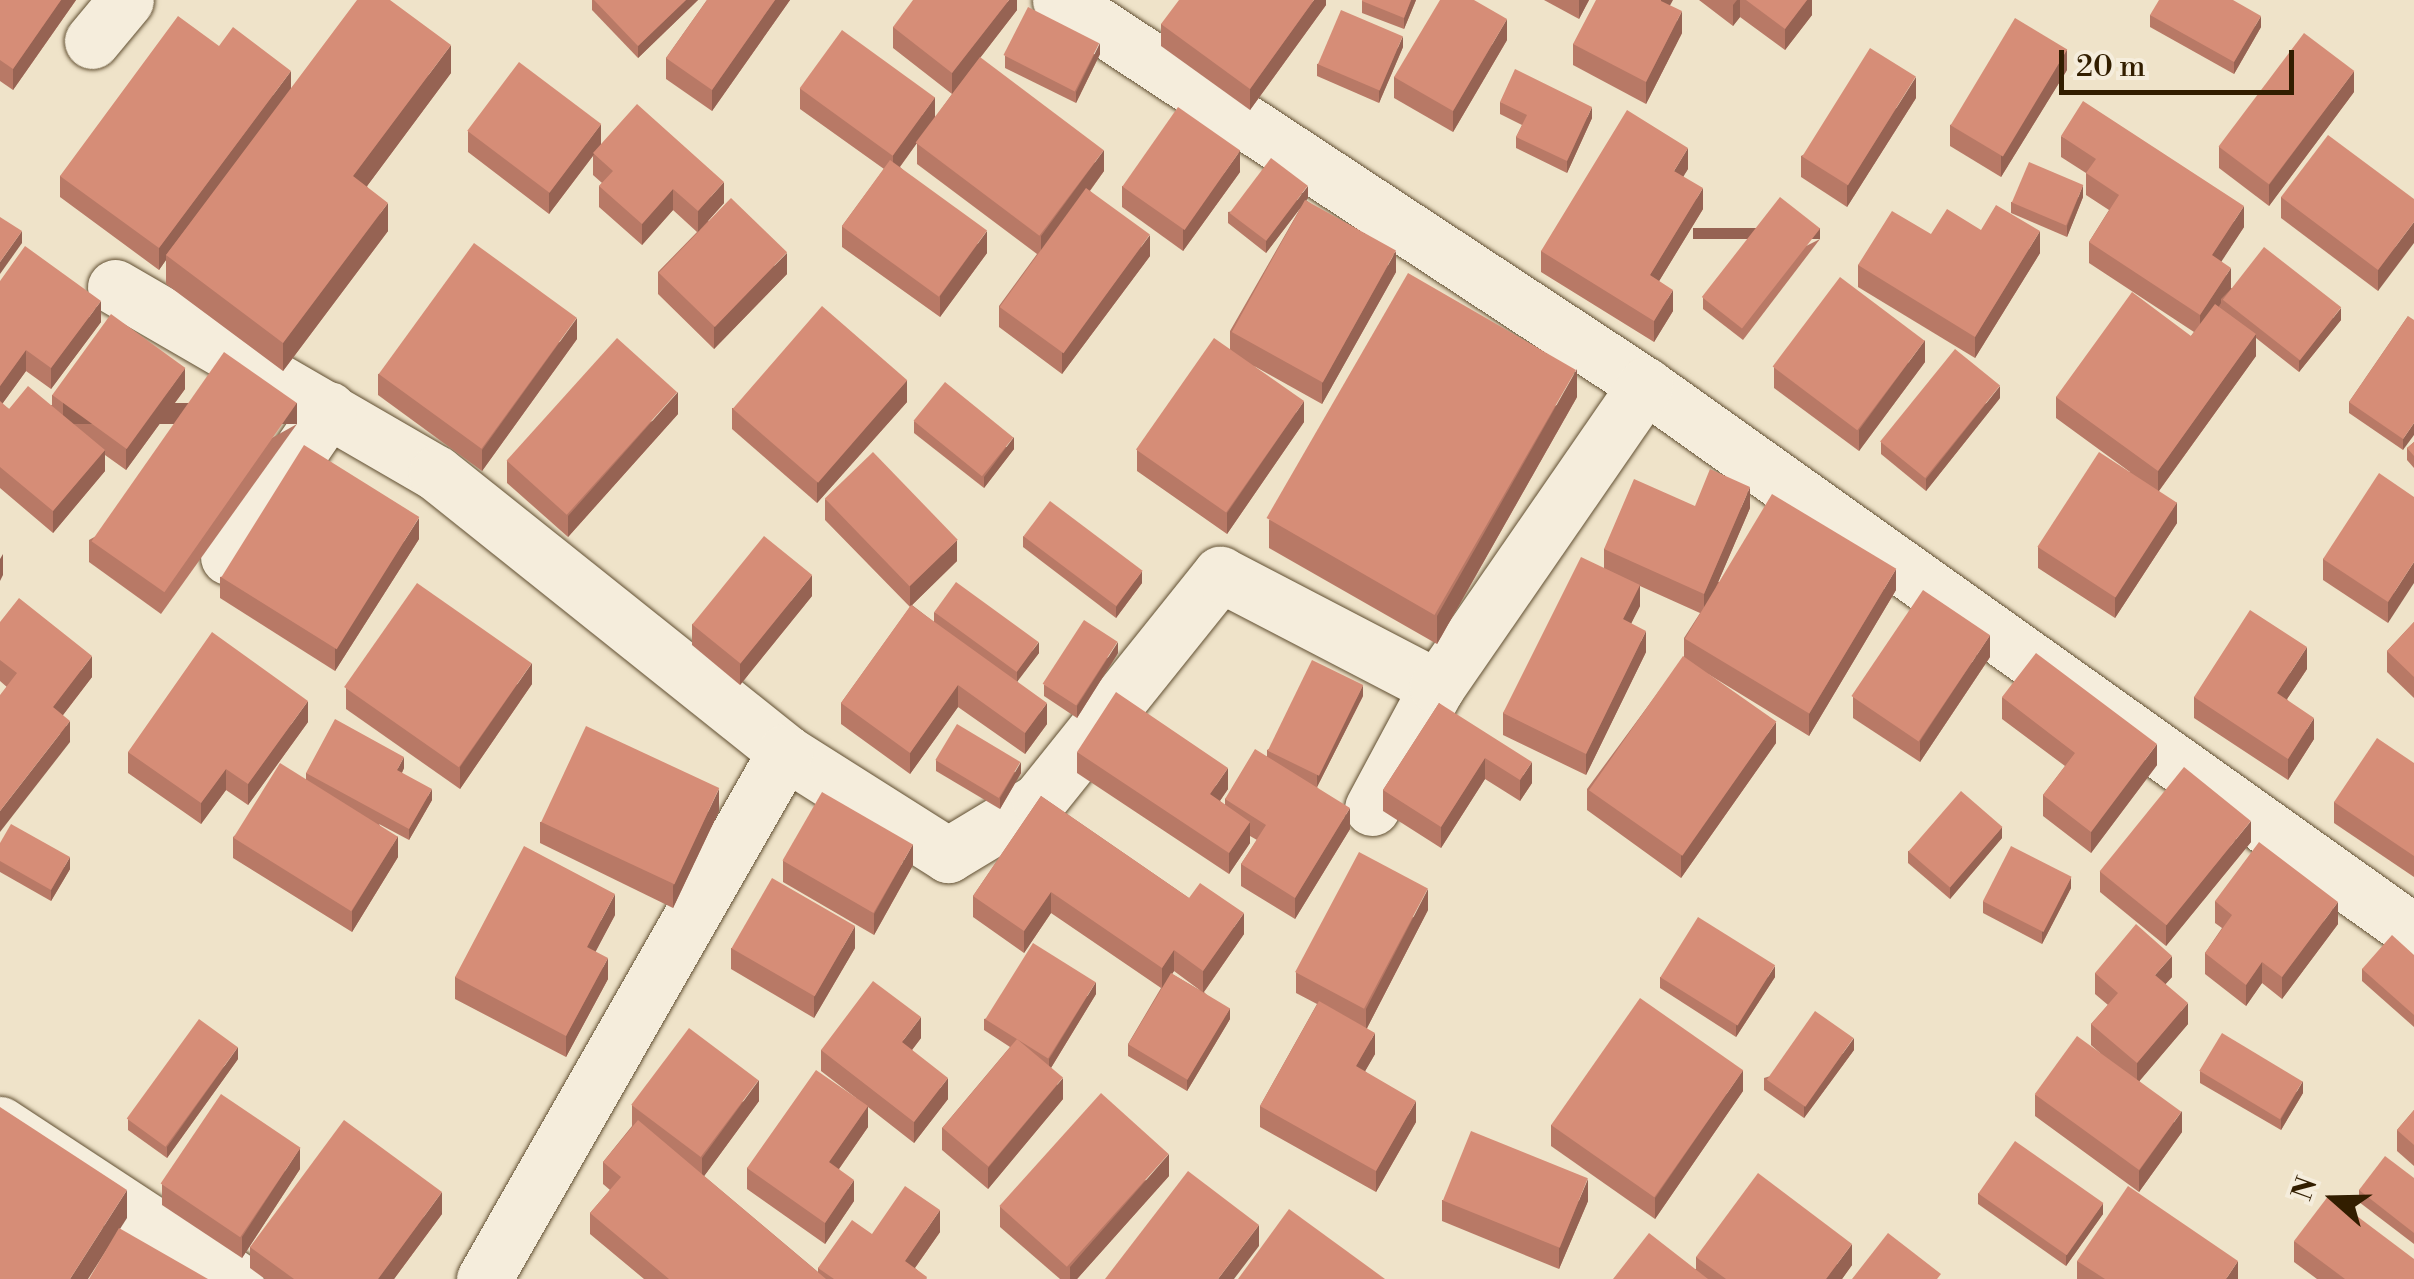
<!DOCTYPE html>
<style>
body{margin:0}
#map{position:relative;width:2414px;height:1279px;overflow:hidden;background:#efe3c9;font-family:"Libre Bodoni",serif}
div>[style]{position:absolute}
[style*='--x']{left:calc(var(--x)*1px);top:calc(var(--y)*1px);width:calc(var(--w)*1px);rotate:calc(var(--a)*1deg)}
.roads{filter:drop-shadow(0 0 2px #614f32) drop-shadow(0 0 2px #614f32)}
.minor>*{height:55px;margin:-27.5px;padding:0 27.5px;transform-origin:27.5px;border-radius:27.5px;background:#f5eddc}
.wall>*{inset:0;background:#b87966}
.shaded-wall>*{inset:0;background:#966353;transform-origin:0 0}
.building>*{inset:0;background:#d68d77;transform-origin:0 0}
span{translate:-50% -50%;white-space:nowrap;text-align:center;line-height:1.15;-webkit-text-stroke:8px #f5eddc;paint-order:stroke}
.north{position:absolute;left:2284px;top:1149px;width:100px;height:100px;-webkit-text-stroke:8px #f5eddc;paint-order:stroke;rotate:290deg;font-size:28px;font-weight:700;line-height:40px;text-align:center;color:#321e00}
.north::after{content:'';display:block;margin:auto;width:35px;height:45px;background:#321e00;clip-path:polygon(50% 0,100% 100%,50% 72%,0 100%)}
.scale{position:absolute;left:2059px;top:50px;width:235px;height:45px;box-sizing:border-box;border:5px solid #321e00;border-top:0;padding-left:12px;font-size:30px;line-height:35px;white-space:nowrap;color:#321e00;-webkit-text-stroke:8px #f5eddc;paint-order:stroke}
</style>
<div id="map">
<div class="roads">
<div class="minor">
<i style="--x:1060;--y:0;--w:700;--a:33.35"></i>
<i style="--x:1645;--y:385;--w:944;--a:35.42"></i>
<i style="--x:92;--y:41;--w:53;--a:-50.3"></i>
<i style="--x:115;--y:287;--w:371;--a:30.1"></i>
<i style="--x:436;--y:473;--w:447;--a:38.6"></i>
<i style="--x:785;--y:752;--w:193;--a:32.3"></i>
<i style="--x:948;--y:855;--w:106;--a:-31.1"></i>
<i style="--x:1039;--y:800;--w:290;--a:-51.3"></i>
<i style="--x:1220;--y:574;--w:245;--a:27.5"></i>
<i style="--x:228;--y:557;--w:179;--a:-55.7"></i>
<i style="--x:1372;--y:808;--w:137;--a:-61.8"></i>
<i style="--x:1437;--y:687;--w:367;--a:-55.4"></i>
<i style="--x:0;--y:1124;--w:282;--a:33.3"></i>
<i style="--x:484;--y:1279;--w:607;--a:-60.27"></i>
</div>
</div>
<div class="wall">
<i style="clip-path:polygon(0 0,76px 0,13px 90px,0 81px)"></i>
<i style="clip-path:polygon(592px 0,698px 0,638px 58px,592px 10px)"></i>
<i style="clip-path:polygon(707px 0,790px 0,712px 111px,666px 79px,666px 58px)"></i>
<i style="clip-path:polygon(1017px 0,1017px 10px,980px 58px,1104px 171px,1090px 191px,1150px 256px,1062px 374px,999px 327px,999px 306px,1037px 254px,917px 164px,917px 143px,900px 167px,987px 253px,940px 317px,842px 247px,842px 226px,884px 169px,800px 109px,800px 88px,935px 118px,952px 94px,893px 48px,893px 27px)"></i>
<i style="clip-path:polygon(1326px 0,1326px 5px,1250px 110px,1161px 46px,1161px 24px)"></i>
<i style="clip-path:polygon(1362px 0,1416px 0,1404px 29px,1362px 13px)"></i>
<i style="clip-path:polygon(1544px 0,1589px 0,1579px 19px)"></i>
<i style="clip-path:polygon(1699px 0,1812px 0,1812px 15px,1785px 50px,1740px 17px,1733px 26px)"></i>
<i style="clip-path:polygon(1670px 6px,1682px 33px,1646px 104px,1573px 65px,1573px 44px)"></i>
<i style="clip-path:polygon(2150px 15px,2261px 27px,2234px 74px,2150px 27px)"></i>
<i style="clip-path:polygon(1507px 40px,1453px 132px,1394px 98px,1394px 77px)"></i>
<i style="clip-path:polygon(1403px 47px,1379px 103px,1317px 76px,1317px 64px)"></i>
<i style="clip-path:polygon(1100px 54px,1076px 103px,1005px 68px,1005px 56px)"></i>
<i style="clip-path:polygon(2067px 70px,2001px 177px,1950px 146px,1950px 125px)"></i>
<i style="clip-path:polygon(451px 73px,367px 186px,388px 231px,283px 371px,166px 284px,166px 260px,159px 270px,60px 197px,60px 176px,291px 88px)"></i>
<i style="clip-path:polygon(2354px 92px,2269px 206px,2219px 168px,2219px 147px)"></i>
<i style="clip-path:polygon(1916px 98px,1847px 207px,1801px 177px,1801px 156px)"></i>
<i style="clip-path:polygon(1500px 102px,1592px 118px,1567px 173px,1516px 148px,1516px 137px,1522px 125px,1500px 114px)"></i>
<i style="clip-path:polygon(468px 131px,601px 145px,724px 203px,708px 221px,787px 274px,714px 349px,658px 294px,658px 272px,697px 232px,673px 210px,642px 245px,599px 207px,599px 186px,602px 183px,593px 175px,593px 156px,549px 214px,468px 152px)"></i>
<i style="clip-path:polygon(2061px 136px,2244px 227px,2221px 261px,2231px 288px,2341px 320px,2299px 372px,2256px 338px,2256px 356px,2159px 491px,2177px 523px,2115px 618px,2038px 568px,2038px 547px,2130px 472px,2056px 418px,2056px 397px,2191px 336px,2194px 332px,2089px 263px,2089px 242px,2109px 210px,2086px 195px,2086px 173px,2061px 157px)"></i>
<i style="clip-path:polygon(1688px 169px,1683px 176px,1703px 209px,1659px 281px,1673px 311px,1654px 342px,1541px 272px,1541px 251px)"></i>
<i style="clip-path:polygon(1240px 172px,1183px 251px,1122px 207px,1122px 186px)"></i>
<i style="clip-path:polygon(2083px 197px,2067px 237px,2011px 213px,2011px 202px)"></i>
<i style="clip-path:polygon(2281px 197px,2414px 199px,2378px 291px,2281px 218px)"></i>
<i style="clip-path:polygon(1308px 198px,1306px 200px,1396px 272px,1322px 404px,1254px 366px,1304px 422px,1227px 534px,1137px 471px,1137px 450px,1230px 349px,1230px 331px,1301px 207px,1266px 253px,1228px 223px,1228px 212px)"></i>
<i style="clip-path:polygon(1981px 230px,2040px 253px,1975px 358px,1858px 287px,1858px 265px,1931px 234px)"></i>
<i style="clip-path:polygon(1820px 239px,1743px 340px,1703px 309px,1703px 298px)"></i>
<i style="clip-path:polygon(0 281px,101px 322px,51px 389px,26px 371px,2px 404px,9px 409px,52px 405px,52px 395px,185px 389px,126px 470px,105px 455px,105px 471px,53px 533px,0 488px)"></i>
<i style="clip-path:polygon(2408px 316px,2403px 450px,2349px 413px,2349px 402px)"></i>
<i style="clip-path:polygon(577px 339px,482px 471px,378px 395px,378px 374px)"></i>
<i style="clip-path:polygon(1925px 362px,1859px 451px,1774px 388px,1774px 367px)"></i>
<i style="clip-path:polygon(1577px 397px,1437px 644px,1269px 548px,1269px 520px)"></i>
<i style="clip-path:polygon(2000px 398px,1926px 491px,1881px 454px,1881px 442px)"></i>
<i style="clip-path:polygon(907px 402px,817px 503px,732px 429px,732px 408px)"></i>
<i style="clip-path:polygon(678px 414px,568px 537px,507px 483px,507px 461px)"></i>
<i style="clip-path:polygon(914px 421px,1014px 449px,984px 488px,914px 433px)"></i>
<i style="clip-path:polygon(297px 424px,161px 614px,89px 562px,89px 540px)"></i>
<i style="clip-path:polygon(2414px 442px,2414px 468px,2407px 460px,2407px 448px)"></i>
<i style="clip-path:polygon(2414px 497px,2388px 623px,2323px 580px,2323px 559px)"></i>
<i style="clip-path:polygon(825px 499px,957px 561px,912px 605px,934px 622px,934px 612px,1039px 653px,1017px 681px,1047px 724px,1025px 754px,958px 707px,910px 774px,841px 724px,841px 703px,910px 607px,825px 520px)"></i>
<i style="clip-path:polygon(1695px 506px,1750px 508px,1718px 582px,1896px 590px,1809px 736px,1708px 674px,1776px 743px,1681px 878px,1587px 810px,1587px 789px,1684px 657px,1684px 638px,1700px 613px,1640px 586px,1640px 606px,1631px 623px,1646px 652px,1586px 775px,1503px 735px,1503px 713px,1604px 568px,1604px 549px)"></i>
<i style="clip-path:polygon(1023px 536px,1142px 583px,1116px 618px,1023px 547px)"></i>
<i style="clip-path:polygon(419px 539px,335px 671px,220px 598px,220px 577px)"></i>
<i style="clip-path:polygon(812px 596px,740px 685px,692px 645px,692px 624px)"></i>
<i style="clip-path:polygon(0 622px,92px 677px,63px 715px,70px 742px,0 681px)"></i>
<i style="clip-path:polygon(2414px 622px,2414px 698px,2387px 672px,2387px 651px)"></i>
<i style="clip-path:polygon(1118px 653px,1077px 718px,1044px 696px,1044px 685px)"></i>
<i style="clip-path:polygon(1990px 657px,1920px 762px,1853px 718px,1853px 697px)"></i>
<i style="clip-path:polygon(2307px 669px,2287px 699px,2314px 739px,2288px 780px,2194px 718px,2194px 697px)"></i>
<i style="clip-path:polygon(532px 684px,460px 789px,346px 709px,346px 688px)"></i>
<i style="clip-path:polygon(1363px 696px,1317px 787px,1350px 829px,1295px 919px,1241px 886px,1241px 864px,1257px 840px,1250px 836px,1250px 843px,1229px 874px,1077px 773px,1077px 752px,1228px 789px,1220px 801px,1225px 805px,1225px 799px,1267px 756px,1267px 750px)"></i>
<i style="clip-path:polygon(2002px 697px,2157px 765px,2091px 853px,2043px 816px,2043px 795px,2065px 766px,2002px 719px)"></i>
<i style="clip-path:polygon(1439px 703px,1532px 783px,1520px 801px,1485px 779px,1441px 848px,1383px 811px,1383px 790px)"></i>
<i style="clip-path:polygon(308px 722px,248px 805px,226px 790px,201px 824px,128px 773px,128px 752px)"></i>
<i style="clip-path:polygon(936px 760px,1021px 773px,1000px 809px,936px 771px)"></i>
<i style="clip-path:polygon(2414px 763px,2414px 877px,2334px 823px,2334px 802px)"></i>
<i style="clip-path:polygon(404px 768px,402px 773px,432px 800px,409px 840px,379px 824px,398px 857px,352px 932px,233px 858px,233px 837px,306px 779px,306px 773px)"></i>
<i style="clip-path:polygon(evenodd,1041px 796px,1189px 898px,1244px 934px,1204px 992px,1230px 1019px,1187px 1091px,1128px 1056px,1128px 1044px,1161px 988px,1051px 913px,1024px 953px,973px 917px,973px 896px,1041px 796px,1174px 971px,1201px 991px,1172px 974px,1174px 971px)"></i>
<i style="clip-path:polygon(719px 811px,673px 908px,540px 843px,540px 822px)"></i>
<i style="clip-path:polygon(2002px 838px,1950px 899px,1908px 863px,1908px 851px)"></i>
<i style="clip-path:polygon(2251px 842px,2166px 946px,2100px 892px,2100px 871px)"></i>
<i style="clip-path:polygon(0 843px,70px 869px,51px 901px,0 872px)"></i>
<i style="clip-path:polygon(783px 861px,913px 865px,874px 935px,783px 882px)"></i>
<i style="clip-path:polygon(2071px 888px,2042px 944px,1983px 913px,1983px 901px)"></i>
<i style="clip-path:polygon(2215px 901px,2338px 924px,2282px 999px,2262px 983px,2246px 1006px,2205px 974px,2205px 953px,2222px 928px,2215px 923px)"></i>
<i style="clip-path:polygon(1428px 910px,1367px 1028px,1375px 1054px,1365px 1071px,1416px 1122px,1376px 1192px,1260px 1127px,1260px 1106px,1317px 1004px,1296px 993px,1296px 972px)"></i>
<i style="clip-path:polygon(615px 915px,595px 952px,608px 979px,566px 1057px,455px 999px,455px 977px)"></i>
<i style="clip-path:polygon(731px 948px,855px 948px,814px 1018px,731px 969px)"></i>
<i style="clip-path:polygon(2414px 955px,2414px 1027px,2362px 981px,2362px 969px)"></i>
<i style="clip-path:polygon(2095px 973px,2172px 977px,2165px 984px,2188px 1024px,2139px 1081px,2182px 1132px,2139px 1192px,2035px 1116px,2035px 1095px,2100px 1053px,2091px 1045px,2091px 1024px,2108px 1005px,2095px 994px)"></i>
<i style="clip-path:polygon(1660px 977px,1775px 977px,1736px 1037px,1660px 988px)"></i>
<i style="clip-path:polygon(1096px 994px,1051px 1068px,1063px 1099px,988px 1189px,942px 1150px,942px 1128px,1010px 1047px,984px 1030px,984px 1019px)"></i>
<i style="clip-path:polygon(921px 1038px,912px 1050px,948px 1099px,914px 1143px,868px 1107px,868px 1127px,839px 1169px,854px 1201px,825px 1244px,747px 1189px,747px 1168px,856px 1098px,821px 1071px,821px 1050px)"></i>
<i style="clip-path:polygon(1854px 1050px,1804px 1118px,1764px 1090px,1764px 1078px)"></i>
<i style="clip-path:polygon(238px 1059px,167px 1158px,128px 1130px,128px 1119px)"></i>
<i style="clip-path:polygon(2200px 1071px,2303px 1093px,2281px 1130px,2200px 1083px)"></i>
<i style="clip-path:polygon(1743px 1091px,1655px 1219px,1551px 1146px,1551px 1125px)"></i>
<i style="clip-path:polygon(759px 1101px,704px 1176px,818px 1272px,818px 1268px,872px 1234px,940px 1232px,915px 1268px,927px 1279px,644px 1279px,590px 1234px,590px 1213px,610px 1190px,603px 1184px,603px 1162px,632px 1126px,632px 1105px)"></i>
<i style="clip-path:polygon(2414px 1110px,2414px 1166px,2397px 1151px,2397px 1130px)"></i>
<i style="clip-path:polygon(300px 1169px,242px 1258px,162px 1205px,162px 1184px)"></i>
<i style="clip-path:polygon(1169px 1176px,1077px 1279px,1060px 1279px,1000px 1227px,1000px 1206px)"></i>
<i style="clip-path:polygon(2414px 1178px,2414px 1244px,2359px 1202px,2359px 1190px)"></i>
<i style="clip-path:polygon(1978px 1193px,2103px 1214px,2066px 1266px,1978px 1204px)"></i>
<i style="clip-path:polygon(1442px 1200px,1588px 1201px,1559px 1269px,1442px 1221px)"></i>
<i style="clip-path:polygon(442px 1214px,394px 1279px,265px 1279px,250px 1268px,250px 1247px)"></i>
<i style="clip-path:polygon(2294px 1241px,2414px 1279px,2317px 1279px,2294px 1262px)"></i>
<i style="clip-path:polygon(1696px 1257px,1852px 1265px,1842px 1279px,1613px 1279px,1696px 1269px)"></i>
<i style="clip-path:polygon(2077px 1261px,2238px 1279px,2077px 1279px)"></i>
</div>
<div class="shaded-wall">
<i style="clip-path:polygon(61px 0,76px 0,13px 90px,13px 69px)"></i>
<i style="clip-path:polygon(686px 0,698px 0,638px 58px,638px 46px)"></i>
<i style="clip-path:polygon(775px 0,790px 0,712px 111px,712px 90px)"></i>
<i style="clip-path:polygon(1009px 0,1017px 0,1017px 10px,952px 94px,952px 73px)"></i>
<i style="clip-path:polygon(1314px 0,1326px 0,1326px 5px,1250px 110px,1250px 89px)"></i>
<i style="clip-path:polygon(1411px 0,1416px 0,1404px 29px,1404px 18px)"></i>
<i style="clip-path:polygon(1579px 0,1589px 0,1579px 19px)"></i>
<i style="clip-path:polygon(1661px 0,1673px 0,1661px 22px)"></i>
<i style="clip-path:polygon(1737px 0,1740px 0,1740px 17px,1733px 26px,1733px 5px)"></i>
<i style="clip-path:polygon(1807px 0,1812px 0,1812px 15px,1785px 50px,1785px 29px)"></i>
<i style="clip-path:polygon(1682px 11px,1682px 33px,1646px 104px,1646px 82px)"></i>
<i style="clip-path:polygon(2261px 16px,2261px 27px,2234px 74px,2234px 62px)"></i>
<i style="clip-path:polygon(1507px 19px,1507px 40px,1453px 132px,1453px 111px)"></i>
<i style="clip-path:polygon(1403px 36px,1403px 47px,1379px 103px,1379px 91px)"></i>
<i style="clip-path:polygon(1100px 43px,1100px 54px,1076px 103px,1076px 92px)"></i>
<i style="clip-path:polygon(451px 45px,451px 73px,353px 205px,353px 176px)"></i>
<i style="clip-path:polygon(2067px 49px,2067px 70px,2001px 177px,2001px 156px)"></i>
<i style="clip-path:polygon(291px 71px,291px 92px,166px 255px,166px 260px,159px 270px,159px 248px)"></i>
<i style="clip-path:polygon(2354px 71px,2354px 92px,2269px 206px,2269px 185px)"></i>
<i style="clip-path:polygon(1916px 77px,1916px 98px,1847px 207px,1847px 186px)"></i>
<i style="clip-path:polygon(935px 97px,935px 118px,893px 176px,893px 155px)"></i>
<i style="clip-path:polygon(1592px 107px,1592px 118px,1567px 173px,1567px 161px)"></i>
<i style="clip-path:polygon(601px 124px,601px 145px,549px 214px,549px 193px)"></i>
<i style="clip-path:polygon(1688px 148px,1688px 169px,1674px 192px,1674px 171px)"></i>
<i style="clip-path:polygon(1104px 150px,1104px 171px,1041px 257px,1041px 236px)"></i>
<i style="clip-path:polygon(1240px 151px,1240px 172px,1183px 251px,1183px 230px)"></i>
<i style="clip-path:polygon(724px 182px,724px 203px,698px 232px,698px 211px)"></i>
<i style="clip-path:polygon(2083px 185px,2083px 197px,2067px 237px,2067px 226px)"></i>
<i style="clip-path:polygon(1308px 186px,1308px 198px,1266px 253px,1266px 241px)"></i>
<i style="clip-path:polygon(1703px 188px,1703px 209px,1650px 296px,1650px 275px)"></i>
<i style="clip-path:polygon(673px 189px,673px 210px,642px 245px,642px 224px)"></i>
<i style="clip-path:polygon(388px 203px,388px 231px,283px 371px,283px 343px)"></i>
<i style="clip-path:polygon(2244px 206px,2244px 227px,2212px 276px,2212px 255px)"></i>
<i style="clip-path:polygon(2414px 222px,2414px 243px,2378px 291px,2378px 270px)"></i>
<i style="left:1820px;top:228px;width:11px;height:127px;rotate:90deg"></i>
<i style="clip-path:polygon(22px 231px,22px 243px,0 274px,0 262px)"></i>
<i style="clip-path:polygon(987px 231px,987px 253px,940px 317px,940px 296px)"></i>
<i style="clip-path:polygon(2040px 231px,2040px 253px,1975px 358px,1975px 337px)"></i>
<i style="clip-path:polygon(1150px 235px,1150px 256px,1062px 374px,1062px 353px)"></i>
<i style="clip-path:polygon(1396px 251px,1396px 272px,1322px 404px,1322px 383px)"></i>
<i style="clip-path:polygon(787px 253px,787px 274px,714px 349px,714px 327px)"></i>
<i style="clip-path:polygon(2231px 268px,2231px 289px,2221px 299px,2221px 303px,2200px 336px,2200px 315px)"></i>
<i style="clip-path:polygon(1673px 290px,1673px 311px,1654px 342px,1654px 321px)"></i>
<i style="clip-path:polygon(101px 301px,101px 322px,51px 389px,51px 368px)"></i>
<i style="clip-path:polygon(2341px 308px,2341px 320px,2299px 372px,2299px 361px)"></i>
<i style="clip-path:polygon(577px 318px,577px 339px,482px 471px,482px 450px)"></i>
<i style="clip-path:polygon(2256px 334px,2256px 356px,2158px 492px,2158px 471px)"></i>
<i style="clip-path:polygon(1925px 340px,1925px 362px,1859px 451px,1859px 430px)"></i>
<i style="clip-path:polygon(26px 350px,26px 371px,0 407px,0 386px)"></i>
<i style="clip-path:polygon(185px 368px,185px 389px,126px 470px,126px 449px)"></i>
<i style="clip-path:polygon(1577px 369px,1577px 397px,1437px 644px,1437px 616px)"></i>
<i style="clip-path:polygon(907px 380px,907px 402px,817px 503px,817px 482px)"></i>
<i style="clip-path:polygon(2000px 386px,2000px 398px,1926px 491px,1926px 479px)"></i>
<i style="clip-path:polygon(678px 392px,678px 414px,568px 537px,568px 516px)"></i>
<i style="clip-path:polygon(1304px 401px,1304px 422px,1227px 534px,1227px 513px)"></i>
<i style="left:297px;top:403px;width:21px;height:234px;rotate:90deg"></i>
<i style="clip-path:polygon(2414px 423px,2414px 435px,2403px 450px,2403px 439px)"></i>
<i style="clip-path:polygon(1014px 437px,1014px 449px,984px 488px,984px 477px)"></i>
<i style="clip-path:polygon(105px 450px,105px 471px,53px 533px,53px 511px)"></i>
<i style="clip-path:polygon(1750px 487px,1750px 508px,1704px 615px,1704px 594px)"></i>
<i style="clip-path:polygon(2177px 502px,2177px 523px,2115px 618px,2115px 597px)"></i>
<i style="clip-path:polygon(419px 518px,419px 539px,335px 671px,335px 649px)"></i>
<i style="clip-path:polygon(957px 540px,957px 561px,910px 607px,910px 586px)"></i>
<i style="clip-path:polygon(3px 554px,3px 575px,0 581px,0 559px)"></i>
<i style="clip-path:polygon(2414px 562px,2414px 583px,2388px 623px,2388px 602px)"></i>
<i style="clip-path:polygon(1896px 569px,1896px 590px,1809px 736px,1809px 714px)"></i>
<i style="clip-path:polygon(1142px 571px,1142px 583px,1116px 618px,1116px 607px)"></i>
<i style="clip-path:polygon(812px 575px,812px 596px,740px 685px,740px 664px)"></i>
<i style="clip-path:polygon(1640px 585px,1640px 606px,1623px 640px,1623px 619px)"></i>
<i style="clip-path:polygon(1646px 631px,1646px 652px,1586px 775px,1586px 754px)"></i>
<i style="clip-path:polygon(1990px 635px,1990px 657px,1920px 762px,1920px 741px)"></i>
<i style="clip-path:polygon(1039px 642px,1039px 653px,1017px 682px,1017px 671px)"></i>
<i style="clip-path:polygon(1118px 642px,1118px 653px,1077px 718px,1077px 706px)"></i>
<i style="clip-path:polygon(2307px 647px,2307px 669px,2277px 714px,2277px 693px)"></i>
<i style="clip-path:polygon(92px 656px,92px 677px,53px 728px,53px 707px)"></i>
<i style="clip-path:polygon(532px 663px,532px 684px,460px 789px,460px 767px)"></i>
<i style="clip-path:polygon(958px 685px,958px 707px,910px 774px,910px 753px)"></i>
<i style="clip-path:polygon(1363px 685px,1363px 696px,1317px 787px,1317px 775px)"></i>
<i style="clip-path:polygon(308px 701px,308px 722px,248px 805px,248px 784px)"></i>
<i style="clip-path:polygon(1047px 703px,1047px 724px,1025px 754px,1025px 733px)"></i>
<i style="clip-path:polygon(2314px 718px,2314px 739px,2288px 780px,2288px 759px)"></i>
<i style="clip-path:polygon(70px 721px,70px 742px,0 832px,0 811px)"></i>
<i style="clip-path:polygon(1776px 722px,1776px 743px,1681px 878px,1681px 856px)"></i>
<i style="clip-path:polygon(2157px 744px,2157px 765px,2091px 853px,2091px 832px)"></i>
<i style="clip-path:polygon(404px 757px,404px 768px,397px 782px,397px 770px)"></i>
<i style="clip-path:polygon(1485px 758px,1485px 779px,1441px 848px,1441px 827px)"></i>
<i style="clip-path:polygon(1021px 762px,1021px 773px,1000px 809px,1000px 798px)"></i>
<i style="clip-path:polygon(1532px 762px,1532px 783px,1520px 801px,1520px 780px)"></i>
<i style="clip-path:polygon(1228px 768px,1228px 789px,1210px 815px,1210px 794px)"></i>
<i style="clip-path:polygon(226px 769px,226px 790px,201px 824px,201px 803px)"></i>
<i style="clip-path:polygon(432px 789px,432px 800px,409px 840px,409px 829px)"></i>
<i style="clip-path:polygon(719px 789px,719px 811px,673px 908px,673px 886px)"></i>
<i style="clip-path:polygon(1350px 808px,1350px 829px,1295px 919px,1295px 898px)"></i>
<i style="clip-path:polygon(2251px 821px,2251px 842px,2166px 946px,2166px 925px)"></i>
<i style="clip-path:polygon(1250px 822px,1250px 843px,1229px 874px,1229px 853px)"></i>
<i style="clip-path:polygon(2002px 827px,2002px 838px,1950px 899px,1950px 887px)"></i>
<i style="clip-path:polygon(398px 836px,398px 857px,352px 932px,352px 911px)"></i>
<i style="clip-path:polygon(913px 844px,913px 865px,874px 935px,874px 914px)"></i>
<i style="clip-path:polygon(70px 857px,70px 869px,51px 901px,51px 890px)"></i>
<i style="clip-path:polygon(2071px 877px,2071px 888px,2042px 944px,2042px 932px)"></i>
<i style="clip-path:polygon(1428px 889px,1428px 910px,1366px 1030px,1366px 1009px)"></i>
<i style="clip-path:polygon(1051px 892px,1051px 913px,1024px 953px,1024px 931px)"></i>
<i style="clip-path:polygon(615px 894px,615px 915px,587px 968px,587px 947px)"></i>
<i style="clip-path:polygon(2338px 902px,2338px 924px,2282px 999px,2282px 977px)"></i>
<i style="clip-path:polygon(1244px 913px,1244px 934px,1203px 993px,1203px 971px)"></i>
<i style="clip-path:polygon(855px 926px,855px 948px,814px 1018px,814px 997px)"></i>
<i style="clip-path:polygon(1174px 950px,1174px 971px,1162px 989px,1162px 968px)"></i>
<i style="clip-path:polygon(2172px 956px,2172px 977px,2155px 996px,2155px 975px)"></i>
<i style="clip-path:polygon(608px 958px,608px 979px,566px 1057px,566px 1036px)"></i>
<i style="clip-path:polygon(2262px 962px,2262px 983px,2246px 1006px,2246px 985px)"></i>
<i style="clip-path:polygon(1775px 966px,1775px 977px,1736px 1037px,1736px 1026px)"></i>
<i style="clip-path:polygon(1096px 982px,1096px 994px,1049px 1071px,1049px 1059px)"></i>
<i style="clip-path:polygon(2188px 1003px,2188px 1024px,2137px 1084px,2137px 1063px)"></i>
<i style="clip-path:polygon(1230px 1008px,1230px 1019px,1187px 1091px,1187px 1080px)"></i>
<i style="clip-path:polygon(921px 1017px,921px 1038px,902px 1063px,902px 1042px)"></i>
<i style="clip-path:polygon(1375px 1033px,1375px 1054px,1356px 1087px,1356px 1066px)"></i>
<i style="clip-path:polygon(1854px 1038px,1854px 1050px,1804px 1118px,1804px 1107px)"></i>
<i style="clip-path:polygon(238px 1047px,238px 1059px,167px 1158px,167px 1147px)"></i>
<i style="clip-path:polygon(1743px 1070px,1743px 1091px,1655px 1219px,1655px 1198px)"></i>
<i style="clip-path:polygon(948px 1078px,948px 1099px,914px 1143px,914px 1122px)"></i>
<i style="clip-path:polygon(1063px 1078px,1063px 1099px,988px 1189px,988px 1168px)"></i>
<i style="clip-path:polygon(759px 1080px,759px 1101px,702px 1179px,702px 1158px)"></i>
<i style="clip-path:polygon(2303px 1081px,2303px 1093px,2281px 1130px,2281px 1119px)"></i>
<i style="clip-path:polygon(1416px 1101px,1416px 1122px,1376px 1192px,1376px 1171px)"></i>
<i style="clip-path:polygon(868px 1106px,868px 1127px,829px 1183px,829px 1162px)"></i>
<i style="clip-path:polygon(2182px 1111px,2182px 1132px,2139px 1192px,2139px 1171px)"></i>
<i style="clip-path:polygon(300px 1148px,300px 1169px,242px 1258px,242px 1237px)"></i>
<i style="clip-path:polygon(1169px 1154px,1169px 1176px,1077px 1279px,1070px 1279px,1070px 1267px)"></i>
<i style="clip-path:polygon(1588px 1179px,1588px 1201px,1559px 1269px,1559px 1248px)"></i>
<i style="clip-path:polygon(854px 1180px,854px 1201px,825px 1244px,825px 1223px)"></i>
<i style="clip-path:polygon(127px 1190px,127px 1218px,88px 1279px,70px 1279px)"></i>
<i style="clip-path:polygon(442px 1192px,442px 1214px,394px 1279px,378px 1279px)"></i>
<i style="clip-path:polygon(2103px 1203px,2103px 1214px,2066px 1266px,2066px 1255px)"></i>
<i style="clip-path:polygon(940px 1210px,940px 1232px,907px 1279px,905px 1261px)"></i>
<i style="clip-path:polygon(1259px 1225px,1259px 1246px,1234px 1279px,1218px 1279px)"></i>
<i style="clip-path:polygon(1852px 1244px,1852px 1265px,1842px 1279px,1826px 1279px)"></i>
<i style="clip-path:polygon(2238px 1261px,2238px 1279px,2226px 1279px)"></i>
</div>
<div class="building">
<i style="clip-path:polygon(0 0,61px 0,13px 69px,0 60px)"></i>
<i style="clip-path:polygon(357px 0,390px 0,451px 45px,353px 176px,388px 203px,283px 343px,166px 255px)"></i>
<i style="clip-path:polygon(594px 0,686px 0,638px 46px)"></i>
<i style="clip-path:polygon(707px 0,775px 0,712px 90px,666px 58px)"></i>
<i style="clip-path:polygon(913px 0,1009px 0,952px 73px,893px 27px)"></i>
<i style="clip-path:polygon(1179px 0,1314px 0,1250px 89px,1161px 24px)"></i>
<i style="clip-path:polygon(1362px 0,1411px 0,1404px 18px,1362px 1px)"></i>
<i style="clip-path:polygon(1440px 0,1474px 0,1507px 19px,1453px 111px,1394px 77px)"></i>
<i style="clip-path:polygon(1596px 0,1661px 0,1661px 1px,1682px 11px,1646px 82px,1573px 44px)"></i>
<i style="clip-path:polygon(1746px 0,1807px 0,1785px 29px)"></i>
<i style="clip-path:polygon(2159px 0,2233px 0,2261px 16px,2234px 62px,2150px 15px)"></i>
<i style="left:1028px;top:7px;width:80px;height:54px;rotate:27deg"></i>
<i style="left:1341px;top:10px;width:67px;height:59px;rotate:23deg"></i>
<i style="clip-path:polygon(178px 16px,219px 46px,233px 27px,291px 71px,159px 248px,60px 176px)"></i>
<i style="left:2015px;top:18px;width:61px;height:125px;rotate:31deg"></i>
<i style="left:842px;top:30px;width:115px;height:72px;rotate:36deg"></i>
<i style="left:2304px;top:33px;width:63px;height:142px;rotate:37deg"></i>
<i style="left:1870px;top:48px;width:54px;height:128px;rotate:32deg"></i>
<i style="left:980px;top:57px;width:155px;height:107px;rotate:37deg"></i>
<i style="left:519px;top:62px;width:103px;height:86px;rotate:37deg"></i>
<i style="clip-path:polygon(1515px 69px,1592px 107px,1567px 161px,1516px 137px,1527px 115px,1500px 102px)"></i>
<i style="clip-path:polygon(2083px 101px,2244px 206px,2212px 255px,2231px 268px,2200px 315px,2089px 242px,2119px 195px,2086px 173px,2096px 159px,2061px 136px)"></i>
<i style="clip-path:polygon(637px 104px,724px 182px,698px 211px,673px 189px,642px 224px,599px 186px,613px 171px,593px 153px)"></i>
<i style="left:1178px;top:107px;width:76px;height:97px;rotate:35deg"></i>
<i style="clip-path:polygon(1627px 110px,1688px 148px,1674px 171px,1703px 188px,1650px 275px,1673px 290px,1654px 321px,1541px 251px)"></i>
<i style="clip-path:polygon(2328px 135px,2414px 199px,2414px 222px,2378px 270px,2281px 197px)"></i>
<i style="left:1271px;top:158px;width:46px;height:69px;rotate:37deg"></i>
<i style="left:890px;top:160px;width:120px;height:82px;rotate:36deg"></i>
<i style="left:2029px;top:162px;width:59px;height:44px;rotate:23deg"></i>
<i style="left:1086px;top:188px;width:79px;height:147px;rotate:36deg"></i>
<i style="left:1780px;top:197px;width:51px;height:127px;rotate:38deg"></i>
<i style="left:731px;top:198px;width:78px;height:104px;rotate:44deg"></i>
<i style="left:1305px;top:200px;width:104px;height:151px;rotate:29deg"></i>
<i style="clip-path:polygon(1996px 205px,2040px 231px,1975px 337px,1858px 265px,1892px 211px,1931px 234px,1947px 209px,1981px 230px)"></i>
<i style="clip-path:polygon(0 217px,22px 231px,0 262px)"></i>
<i style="left:474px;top:243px;width:127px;height:162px;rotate:36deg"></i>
<i style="clip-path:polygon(25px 246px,101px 301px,51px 368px,26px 350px,0 386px,0 281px)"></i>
<i style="left:2264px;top:247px;width:98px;height:67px;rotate:38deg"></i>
<i style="left:1408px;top:273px;width:194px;height:283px;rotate:30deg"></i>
<i style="left:1840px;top:277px;width:106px;height:112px;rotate:37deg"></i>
<i style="clip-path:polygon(2132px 292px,2191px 336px,2215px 304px,2256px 334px,2158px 471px,2056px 397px)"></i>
<i style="left:822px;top:306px;width:113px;height:136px;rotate:41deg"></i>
<i style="left:111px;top:314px;width:92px;height:100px;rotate:36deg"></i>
<i style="clip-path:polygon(2408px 316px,2414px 320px,2414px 423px,2403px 439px,2349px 402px)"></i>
<i style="left:617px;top:338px;width:81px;height:165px;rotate:42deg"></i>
<i style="left:1214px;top:338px;width:110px;height:136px;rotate:35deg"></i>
<i style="left:1955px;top:349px;width:58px;height:119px;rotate:39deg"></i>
<i style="left:224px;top:352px;width:89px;height:231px;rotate:35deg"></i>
<i style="left:945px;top:382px;width:88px;height:50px;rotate:39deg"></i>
<i style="clip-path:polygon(28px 386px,105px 450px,53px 511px,0 467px,0 401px,9px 409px)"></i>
<i style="clip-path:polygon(2414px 442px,2414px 456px,2407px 448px)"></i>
<i style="left:304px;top:445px;width:136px;height:156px;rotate:32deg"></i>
<i style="left:873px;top:452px;width:122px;height:67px;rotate:46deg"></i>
<i style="left:2099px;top:452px;width:93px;height:113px;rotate:33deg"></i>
<i style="clip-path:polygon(1710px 469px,1750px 487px,1704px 594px,1604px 549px,1634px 479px,1695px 506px)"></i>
<i style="clip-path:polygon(2379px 473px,2414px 497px,2414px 562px,2388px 602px,2323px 559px)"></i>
<i style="left:1772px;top:494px;width:145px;height:169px;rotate:31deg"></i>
<i style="left:1050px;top:501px;width:116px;height:44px;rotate:37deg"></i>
<i style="left:764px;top:536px;width:62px;height:114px;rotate:39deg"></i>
<i style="clip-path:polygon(1581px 557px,1640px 585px,1623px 619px,1646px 631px,1586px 754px,1503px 713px)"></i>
<i style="left:956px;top:582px;width:102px;height:37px;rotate:36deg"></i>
<i style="left:417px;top:583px;width:140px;height:127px;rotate:35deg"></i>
<i style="left:1923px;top:590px;width:81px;height:128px;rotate:34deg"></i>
<i style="clip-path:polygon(19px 598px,92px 656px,53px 707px,70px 721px,0 811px,0 695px,17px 673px,0 660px,0 622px)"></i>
<i style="clip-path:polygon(911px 605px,1047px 703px,1025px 733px,958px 685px,910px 753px,841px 703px)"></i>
<i style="clip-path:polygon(2250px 610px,2307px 647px,2277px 693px,2314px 718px,2288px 759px,2194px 697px)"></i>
<i style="left:1084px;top:620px;width:40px;height:76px;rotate:33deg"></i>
<i style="clip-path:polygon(2414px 622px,2414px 677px,2387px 651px)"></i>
<i style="clip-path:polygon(212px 632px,308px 701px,248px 784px,226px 769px,201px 803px,128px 752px)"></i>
<i style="clip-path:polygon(2036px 653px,2157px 744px,2091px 832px,2043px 795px,2075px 753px,2002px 697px)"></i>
<i style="left:1683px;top:656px;width:114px;height:164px;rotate:35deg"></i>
<i style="left:1312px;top:660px;width:57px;height:101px;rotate:26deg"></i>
<i style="clip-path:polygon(1116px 692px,1228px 768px,1210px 794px,1250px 822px,1229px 853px,1077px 752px)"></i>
<i style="clip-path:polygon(1439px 703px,1532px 762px,1520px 780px,1485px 758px,1441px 827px,1383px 790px)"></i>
<i style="clip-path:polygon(335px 719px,404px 757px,397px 770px,432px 789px,409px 829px,306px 773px)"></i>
<i style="left:957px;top:724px;width:74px;height:42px;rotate:31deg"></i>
<i style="left:586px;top:726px;width:147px;height:106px;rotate:25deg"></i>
<i style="clip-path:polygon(2377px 738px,2414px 763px,2414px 856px,2334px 802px)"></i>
<i style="clip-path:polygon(1255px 749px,1350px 808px,1295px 898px,1241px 864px,1266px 825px,1225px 799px)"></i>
<i style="left:280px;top:763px;width:139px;height:88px;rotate:32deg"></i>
<i style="left:2184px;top:767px;width:86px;height:134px;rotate:39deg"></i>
<i style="left:1961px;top:791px;width:55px;height:80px;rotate:41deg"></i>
<i style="left:822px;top:792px;width:105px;height:79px;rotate:30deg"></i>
<i style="clip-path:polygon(1041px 796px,1189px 898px,1200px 883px,1244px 913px,1203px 971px,1174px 950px,1162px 968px,1051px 892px,1024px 931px,973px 896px)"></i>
<i style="clip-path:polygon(11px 824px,70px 857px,51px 890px,0 861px,0 843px)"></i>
<i style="clip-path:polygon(2259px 842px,2338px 902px,2282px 977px,2262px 962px,2246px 985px,2205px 953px,2232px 915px,2215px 901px)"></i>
<i style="clip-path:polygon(524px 846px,615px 894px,587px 947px,608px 958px,566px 1036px,455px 977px)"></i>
<i style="left:2011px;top:846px;width:68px;height:62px;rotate:27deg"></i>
<i style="left:1359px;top:852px;width:78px;height:136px;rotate:28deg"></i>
<i style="left:772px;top:878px;width:96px;height:81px;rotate:30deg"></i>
<i style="left:1698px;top:917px;width:91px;height:71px;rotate:32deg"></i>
<i style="clip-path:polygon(2136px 924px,2172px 956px,2155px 975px,2188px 1003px,2137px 1063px,2091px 1024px,2118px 993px,2095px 973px)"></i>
<i style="clip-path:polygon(2392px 935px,2414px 955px,2414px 1015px,2362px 969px)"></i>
<i style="left:1033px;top:943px;width:74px;height:90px;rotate:32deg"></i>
<i style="left:1171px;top:973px;width:69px;height:83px;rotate:31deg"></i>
<i style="clip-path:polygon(873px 981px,921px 1017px,902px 1042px,948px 1078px,914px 1122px,821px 1050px)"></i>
<i style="left:1640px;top:998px;width:126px;height:155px;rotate:35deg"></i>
<i style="clip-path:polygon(1319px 1001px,1375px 1033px,1356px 1066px,1416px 1101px,1376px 1171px,1260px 1106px)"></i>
<i style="left:1815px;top:1011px;width:47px;height:84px;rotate:35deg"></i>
<i style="left:199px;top:1019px;width:48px;height:123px;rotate:36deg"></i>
<i style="left:689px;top:1028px;width:87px;height:96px;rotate:37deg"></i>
<i style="left:2222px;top:1033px;width:94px;height:44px;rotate:31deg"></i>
<i style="left:2077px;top:1036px;width:129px;height:72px;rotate:36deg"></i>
<i style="left:1017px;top:1039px;width:60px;height:116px;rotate:40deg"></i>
<i style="clip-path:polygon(816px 1070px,868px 1106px,829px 1162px,854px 1180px,825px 1223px,747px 1168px)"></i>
<i style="left:1101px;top:1093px;width:91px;height:152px;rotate:42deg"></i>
<i style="left:221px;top:1094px;width:96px;height:108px;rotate:34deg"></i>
<i style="clip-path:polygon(0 1107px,127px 1190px,70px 1279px,0 1279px)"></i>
<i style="clip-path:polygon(2414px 1110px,2414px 1145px,2397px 1130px)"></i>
<i style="clip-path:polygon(344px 1120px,442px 1192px,378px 1279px,294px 1279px,250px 1247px)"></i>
<i style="clip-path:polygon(638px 1120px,826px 1279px,669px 1279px,590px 1213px,621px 1177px,603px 1162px)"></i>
<i style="left:1471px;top:1131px;width:126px;height:75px;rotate:22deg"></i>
<i style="left:2015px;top:1141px;width:108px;height:64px;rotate:35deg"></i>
<i style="clip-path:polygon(2385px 1156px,2414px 1178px,2414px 1233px,2359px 1190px)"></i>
<i style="clip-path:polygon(1188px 1171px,1259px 1225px,1218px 1279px,1105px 1279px)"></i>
<i style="clip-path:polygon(1758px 1173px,1852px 1244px,1826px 1279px,1726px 1279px,1696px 1257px)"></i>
<i style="clip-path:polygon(905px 1186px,940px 1210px,905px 1261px,927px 1277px,926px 1279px,834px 1279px,818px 1268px,852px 1220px,872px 1234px)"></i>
<i style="clip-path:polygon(2128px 1186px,2238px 1261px,2226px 1279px,2105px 1279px,2077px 1261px)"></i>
<i style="clip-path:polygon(2329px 1195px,2414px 1259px,2414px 1279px,2345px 1279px,2294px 1241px)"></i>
<i style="clip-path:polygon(1289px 1209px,1385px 1279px,1238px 1279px)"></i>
<i style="clip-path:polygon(119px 1228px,208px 1279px,89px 1279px)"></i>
<i style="clip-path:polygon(1649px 1233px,1708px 1279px,1613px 1279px)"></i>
<i style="clip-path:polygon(1888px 1233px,1941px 1274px,1937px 1279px,1852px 1279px)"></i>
</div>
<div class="north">N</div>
<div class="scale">20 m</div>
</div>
